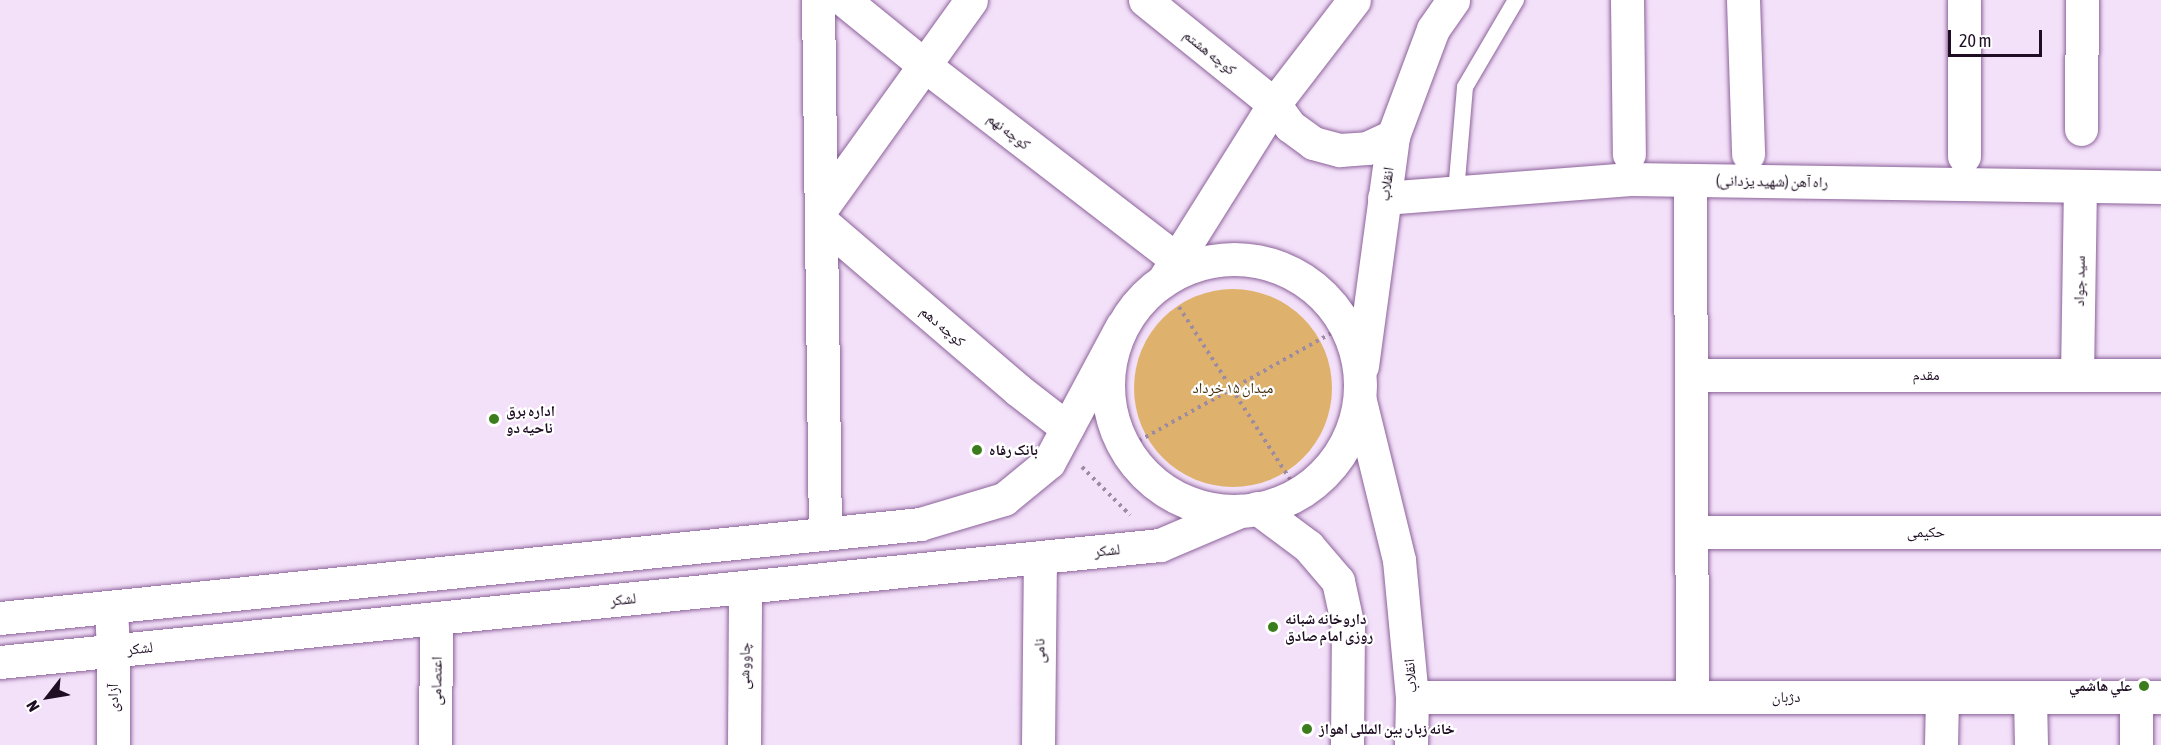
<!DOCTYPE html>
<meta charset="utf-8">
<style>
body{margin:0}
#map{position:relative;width:2161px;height:745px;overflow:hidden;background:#f3e0f9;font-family:"Asap Condensed","Noto Naskh Arabic",sans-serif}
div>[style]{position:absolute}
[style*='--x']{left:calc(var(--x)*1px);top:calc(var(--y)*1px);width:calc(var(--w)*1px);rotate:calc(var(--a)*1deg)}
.green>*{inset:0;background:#deb26c}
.round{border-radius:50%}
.path>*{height:4px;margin-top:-2px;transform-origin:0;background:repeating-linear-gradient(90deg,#9d8ba3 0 3px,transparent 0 7.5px)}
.roads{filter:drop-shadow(0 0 2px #8c629a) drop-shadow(0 0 2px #8c629a)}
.service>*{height:16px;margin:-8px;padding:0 8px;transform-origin:8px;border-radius:8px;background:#fff}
.minor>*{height:33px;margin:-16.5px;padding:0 16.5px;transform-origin:16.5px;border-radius:16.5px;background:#fff}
.tertiary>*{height:33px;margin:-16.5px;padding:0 16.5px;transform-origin:16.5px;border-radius:16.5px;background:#fff}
.secondary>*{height:33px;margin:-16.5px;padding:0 16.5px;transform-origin:16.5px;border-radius:16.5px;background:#fff}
.secondary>.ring{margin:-16.5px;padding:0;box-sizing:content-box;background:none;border:33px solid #fff;border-radius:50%}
.dots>*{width:16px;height:16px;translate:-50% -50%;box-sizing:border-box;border:3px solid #fff;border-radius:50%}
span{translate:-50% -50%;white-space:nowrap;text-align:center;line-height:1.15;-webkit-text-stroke:4.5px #fff;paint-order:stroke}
.street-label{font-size:15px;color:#1e0d23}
.park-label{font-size:15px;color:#432f0c}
.poi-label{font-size:15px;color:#1e0d23;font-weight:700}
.left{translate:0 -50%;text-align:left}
.right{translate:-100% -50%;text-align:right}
.north{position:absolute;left:18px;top:667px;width:60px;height:60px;-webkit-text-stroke:4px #fff;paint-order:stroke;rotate:239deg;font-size:16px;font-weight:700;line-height:24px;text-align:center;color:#1e0d23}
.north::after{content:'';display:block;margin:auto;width:21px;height:27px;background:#1e0d23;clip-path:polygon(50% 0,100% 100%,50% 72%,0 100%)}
.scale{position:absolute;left:1948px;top:30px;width:94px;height:27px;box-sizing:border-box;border:3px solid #1e0d23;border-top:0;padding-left:8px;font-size:18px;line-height:21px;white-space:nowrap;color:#1e0d23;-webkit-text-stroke:4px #fff;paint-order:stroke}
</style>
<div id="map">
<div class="green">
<i class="round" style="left:1134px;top:289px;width:198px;height:198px"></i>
</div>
<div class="path">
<i style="--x:1179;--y:307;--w:221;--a:57.2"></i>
<i style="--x:1126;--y:448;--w:236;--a:-29.2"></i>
<i style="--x:1082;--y:467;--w:68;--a:45"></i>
</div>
<div class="roads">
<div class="service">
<i style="--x:1456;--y:192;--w:105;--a:-85.1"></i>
<i style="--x:1465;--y:87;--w:101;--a:-59.6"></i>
</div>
<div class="minor">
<i style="--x:818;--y:0;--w:533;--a:89.25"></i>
<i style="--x:844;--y:0;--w:103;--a:39.1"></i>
<i style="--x:924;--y:65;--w:319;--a:37.6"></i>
<i style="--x:1145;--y:0;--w:166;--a:38.9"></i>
<i style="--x:1627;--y:0;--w:154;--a:89.3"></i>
<i style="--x:1743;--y:0;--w:154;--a:88.1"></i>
<i style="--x:1964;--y:0;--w:156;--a:90"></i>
<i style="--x:2081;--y:129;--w:129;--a:-89.6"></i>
<i style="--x:1690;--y:180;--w:517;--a:89.78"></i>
<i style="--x:1384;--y:198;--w:247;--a:-4.4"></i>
<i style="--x:1630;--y:179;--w:531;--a:0.86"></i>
<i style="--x:821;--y:209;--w:257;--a:-54.3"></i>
<i style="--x:821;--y:221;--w:260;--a:40.6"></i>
<i style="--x:1018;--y:390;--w:62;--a:37.8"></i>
<i style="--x:1691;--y:375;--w:470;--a:0"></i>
<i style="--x:2077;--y:375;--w:189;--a:-89.1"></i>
<i style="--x:1692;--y:532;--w:469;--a:0"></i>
<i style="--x:111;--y:607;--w:44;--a:87.4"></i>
<i style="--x:1412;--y:697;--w:749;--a:0"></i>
<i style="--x:2030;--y:697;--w:48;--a:88.8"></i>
<i style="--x:2136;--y:697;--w:48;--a:90"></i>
<i style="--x:435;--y:745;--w:127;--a:-89.5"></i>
<i style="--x:744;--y:745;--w:158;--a:-89.6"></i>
<i style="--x:1038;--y:745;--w:188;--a:-89.4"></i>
<i style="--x:1941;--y:745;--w:47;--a:-88.8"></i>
</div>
<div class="tertiary">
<i style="--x:113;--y:745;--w:94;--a:-90"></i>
</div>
<div class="secondary">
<i style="--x:1274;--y:104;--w:27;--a:54"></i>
<i style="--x:1290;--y:126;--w:29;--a:36"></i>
<i style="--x:1313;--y:143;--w:28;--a:15"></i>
<i style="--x:1340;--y:150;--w:27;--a:-4"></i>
<i style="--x:1367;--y:148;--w:29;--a:-25"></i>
<i class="ring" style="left:1108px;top:259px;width:219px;height:219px"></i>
<i style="--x:1163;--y:281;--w:209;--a:-57.9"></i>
<i style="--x:1274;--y:104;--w:131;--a:-52.4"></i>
<i style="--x:1362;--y:366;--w:232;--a:-82.3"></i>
<i style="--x:1393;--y:136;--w:114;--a:-69.5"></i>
<i style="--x:1433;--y:29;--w:35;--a:-55"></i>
<i style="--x:1360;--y:401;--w:164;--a:76.2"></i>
<i style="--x:1399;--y:560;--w:138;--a:84.6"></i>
<i style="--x:1412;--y:697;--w:48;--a:91.2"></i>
<i style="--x:1257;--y:508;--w:64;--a:36.7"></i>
<i style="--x:1308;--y:546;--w:46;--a:49.4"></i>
<i style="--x:1338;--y:581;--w:47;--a:77.7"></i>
<i style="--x:1348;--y:627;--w:118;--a:90.5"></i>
<i style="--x:0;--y:618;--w:925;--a:-5.83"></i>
<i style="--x:920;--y:524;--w:88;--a:-16.6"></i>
<i style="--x:1004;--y:499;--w:58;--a:-39.4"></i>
<i style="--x:1049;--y:462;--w:154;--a:-61.8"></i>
<i style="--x:0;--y:662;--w:1166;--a:-5.76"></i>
<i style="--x:1160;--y:545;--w:87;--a:-23"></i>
</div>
</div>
<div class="dots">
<i style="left:494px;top:419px;background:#3b7d1d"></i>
<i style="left:977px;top:450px;background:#3b7d1d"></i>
<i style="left:1273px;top:627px;background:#3b7d1d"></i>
<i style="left:2144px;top:686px;background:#3b7d1d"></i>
<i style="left:1307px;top:729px;background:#3b7d1d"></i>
</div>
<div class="street-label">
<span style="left:1210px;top:52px;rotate:39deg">کوچه هشتم</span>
<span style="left:1009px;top:131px;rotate:38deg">کوچه نهم</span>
<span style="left:1772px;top:181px;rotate:1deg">راه آهن (شهید یزدانی)</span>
<span style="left:1386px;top:184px;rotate:-82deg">انقلاب</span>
<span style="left:2079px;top:281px;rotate:-89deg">سید جواد</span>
<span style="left:943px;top:326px;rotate:41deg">کوچه دهم</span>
<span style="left:1926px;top:375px">مقدم</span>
<span style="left:1926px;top:532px">حکیمی</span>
<span style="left:1107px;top:550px;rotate:-6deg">لشکر</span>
<span style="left:623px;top:599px;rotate:-6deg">لشکر</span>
<span style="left:140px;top:648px;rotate:-6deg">لشکر</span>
<span style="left:1039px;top:651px;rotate:-90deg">نامی</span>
<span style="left:744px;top:666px;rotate:-89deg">چاووشی</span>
<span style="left:1410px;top:676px;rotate:-95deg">انقلاب</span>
<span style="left:436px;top:681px;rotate:-89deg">اعتصامی</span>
<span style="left:1786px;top:697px">دژبان</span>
<span style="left:113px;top:698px;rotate:-90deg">آزادی</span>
</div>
<div class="park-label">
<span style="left:1233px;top:388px">میدان ۱۵ خرداد</span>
</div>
<div class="poi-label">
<span class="left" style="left:506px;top:419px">اداره برق<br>ناحیه دو</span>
<span class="left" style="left:989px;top:450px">بانک رفاه</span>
<span class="left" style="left:1285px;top:627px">داروخانه شبانه<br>روزی امام صادق</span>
<span class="right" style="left:2132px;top:686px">علي هاشمي</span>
<span class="left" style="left:1319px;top:729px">خانه زبان بین المللی اهواز</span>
</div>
<div class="north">N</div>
<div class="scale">20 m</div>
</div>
